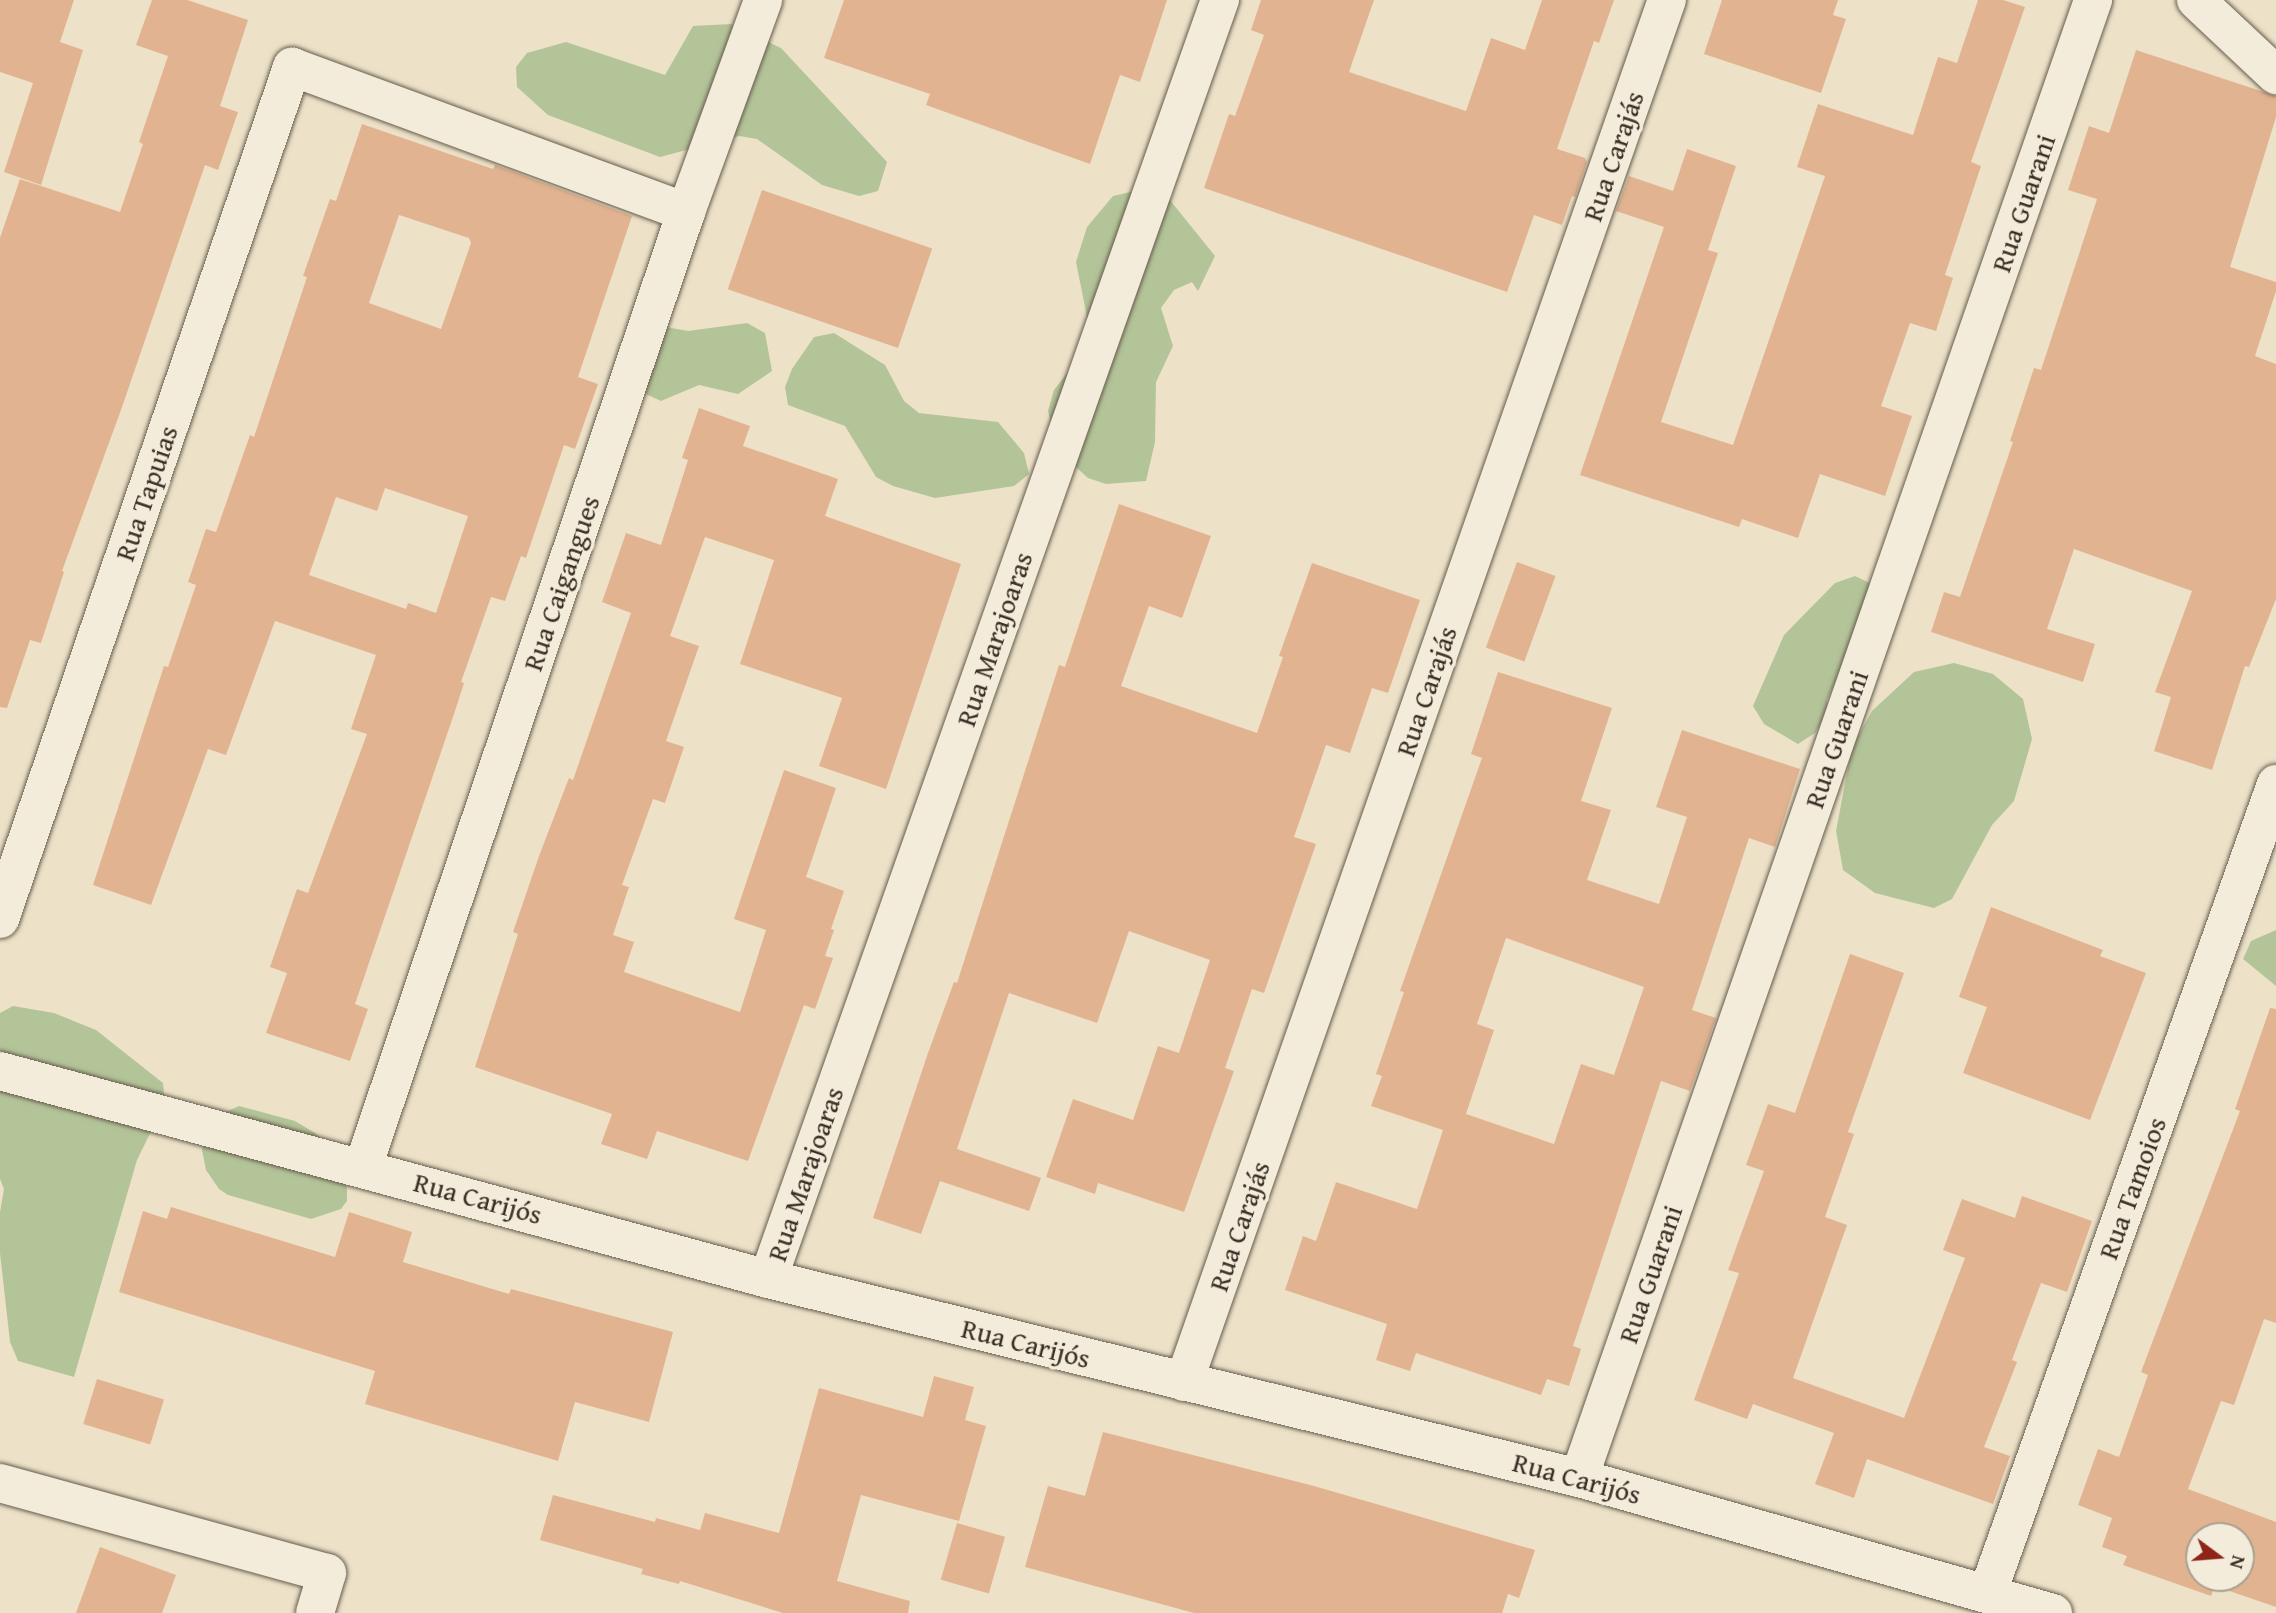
<!DOCTYPE html>
<meta charset="utf-8">
<style>
body{margin:0}
#map{position:relative;width:2276px;height:1613px;overflow:hidden;background:#ede2c8;font-family:"Gentium Book Plus",serif}
div>[style]{position:absolute}
[style*='--x']{left:calc(var(--x)*1px);top:calc(var(--y)*1px);width:calc(var(--w)*1px);rotate:calc(var(--a)*1deg)}
.green>*{inset:0;background:#b4c499}
.building>*{inset:0;background:#e2b391;transform-origin:0 0}
.roads{filter:drop-shadow(0 0 2px #665c4d) drop-shadow(0 0 2px #665c4d)}
.minor>*{height:38px;margin:-19px;padding:0 19px;transform-origin:19px;border-radius:19px;background:#f3ecdb}
span{translate:-50% -50%;white-space:nowrap;text-align:center;line-height:1.15;-webkit-text-stroke:7px #f3ecdb;paint-order:stroke}
.street-label{font-size:28px;color:#392f24}
.north{position:absolute;left:2185px;top:1522px;width:70px;height:70px;box-sizing:border-box;background:#f3ecdb;border:2px solid #a9a092;border-radius:50%;rotate:106deg;font-size:19px;font-weight:700;line-height:28px;text-align:center;color:#392f24}
.north::after{content:'';display:block;margin:auto;width:24px;height:32px;background:#8f2418;clip-path:polygon(50% 0,100% 100%,50% 72%,0 100%)}
</style>
<div id="map">
<div class="green">
<i style="clip-path:polygon(731px 24px,781px 48px,887px 162px,878px 191px,859px 196px,822px 185px,757px 139px,739px 136px,660px 157px,548px 115px,517px 87px,516px 67px,527px 53px,566px 42px,665px 75px,693px 26px)"></i>
<i style="clip-path:polygon(1148px 188px,1165px 194px,1215px 256px,1198px 291px,1192px 282px,1174px 290px,1161px 308px,1173px 346px,1156px 382px,1155px 442px,1146px 481px,1106px 484px,1088px 478px,1058px 451px,1048px 411px,1054px 390px,1078px 359px,1088px 322px,1076px 262px,1087px 227px,1113px 196px)"></i>
<i style="clip-path:polygon(747px 323px,765px 333px,772px 371px,738px 394px,699px 385px,661px 401px,626px 385px,649px 324px,688px 331px)"></i>
<i style="clip-path:polygon(834px 333px,885px 365px,904px 401px,919px 413px,998px 422px,1024px 453px,1029px 474px,1014px 486px,935px 498px,893px 486px,876px 477px,845px 426px,788px 405px,785px 387px,792px 369px,814px 337px)"></i>
<i style="clip-path:polygon(1855px 576px,1874px 585px,1871px 606px,1827px 700px,1828px 713px,1815px 733px,1798px 744px,1764px 724px,1753px 706px,1784px 635px,1835px 583px)"></i>
<i style="clip-path:polygon(1954px 663px,1993px 674px,2023px 699px,2032px 739px,2014px 801px,1992px 825px,1952px 899px,1934px 908px,1875px 893px,1843px 870px,1836px 831px,1852px 747px,1872px 711px,1914px 672px)"></i>
<i style="clip-path:polygon(2276px 930px,2276px 986px,2243px 959px,2251px 941px)"></i>
<i style="clip-path:polygon(13px 1006px,54px 1013px,96px 1030px,163px 1083px,165px 1103px,137px 1160px,74px 1377px,18px 1361px,10px 1342px,0 1253px,0 1212px,4px 1189px,0 1179px,0 1013px)"></i>
<i style="clip-path:polygon(239px 1106px,295px 1121px,315px 1133px,331px 1147px,347px 1188px,347px 1201px,341px 1209px,311px 1219px,228px 1195px,219px 1189px,206px 1170px,202px 1150px,204px 1129px,219px 1115px)"></i>
</div>
<div class="building">
<i style="clip-path:polygon(0 0,74px 0,60px 42px,83px 50px,41px 185px,4px 172px,33px 83px,0 72px)"></i>
<i style="clip-path:polygon(152px 0,187px 0,248px 20px,220px 106px,238px 112px,218px 170px,205px 165px,121px 410px,62px 571px,64px 572px,41px 643px,30px 640px,7px 708px,0 707px,0 238px,20px 179px,120px 212px,143px 144px,139px 142px,168px 56px,136px 45px)"></i>
<i style="clip-path:polygon(844px 0,1167px 0,1140px 82px,1120px 75px,1090px 164px,926px 105px,930px 94px,824px 58px)"></i>
<i style="clip-path:polygon(1261px 0,1374px 0,1349px 72px,1466px 111px,1491px 38px,1525px 50px,1542px 0,1614px 0,1599px 43px,1594px 41px,1557px 149px,1585px 158px,1587px 162px,1575px 197px,1572px 196px,1562px 225px,1534px 215px,1507px 292px,1204px 188px,1229px 114px,1235px 116px,1264px 35px,1251px 30px)"></i>
<i style="clip-path:polygon(1722px 0,1838px 0,1833px 15px,1846px 19px,1821px 93px,1704px 54px)"></i>
<i style="clip-path:polygon(1978px 0,2003px 0,2025px 7px,1971px 162px,1981px 166px,1945px 275px,1953px 278px,1936px 331px,1910px 323px,1881px 406px,1912px 416px,1885px 496px,1820px 474px,1798px 538px,1742px 519px,1739px 527px,1580px 475px,1664px 227px,1616px 211px,1629px 176px,1673px 191px,1687px 149px,1736px 166px,1708px 250px,1718px 253px,1661px 422px,1733px 445px,1825px 176px,1797px 167px,1818px 104px,1913px 135px,1938px 57px,1957px 63px)"></i>
<i style="clip-path:polygon(2136px 50px,2276px 96px,2276px 117px,2230px 267px,2276px 282px,2276px 291px,2255px 356px,2276px 364px,2276px 599px,2249px 667px,2245px 666px,2212px 770px,2154px 751px,2171px 697px,2155px 692px,2192px 591px,2074px 549px,2047px 629px,2095px 644px,2083px 682px,1931px 632px,1944px 592px,1960px 597px,2013px 442px,2010px 441px,2034px 368px,2041px 370px,2097px 199px,2068px 190px,2089px 126px,2109px 133px)"></i>
<i style="clip-path:polygon(evenodd,362px 124px,493px 169px,495px 165px,632px 216px,578px 377px,598px 384px,575px 449px,564px 445px,526px 558px,521px 556px,505px 601px,491px 597px,461px 682px,464px 683px,454px 714px,355px 1004px,368px 1009px,350px 1061px,266px 1033px,287px 973px,270px 967px,297px 889px,308px 893px,367px 734px,351px 729px,376px 655px,275px 621px,226px 755px,208px 749px,151px 905px,93px 885px,164px 666px,168px 667px,196px 585px,188px 582px,206px 529px,216px 532px,250px 435px,254px 437px,307px 277px,303px 276px,330px 199px,336px 201px,362px 124px,399px 215px,469px 238px,471px 243px,441px 329px,369px 303px,399px 215px,362px 124px,385px 488px,468px 516px,436px 613px,408px 603px,406px 609px,309px 575px,336px 497px,377px 511px,385px 488px)"></i>
<i style="left:762px;top:190px;width:180px;height:105px;rotate:19deg"></i>
<i style="clip-path:polygon(699px 408px,750px 426px,743px 446px,838px 479px,825px 516px,961px 564px,886px 789px,819px 766px,842px 698px,740px 664px,774px 560px,705px 537px,670px 636px,699px 646px,666px 741px,684px 747px,665px 803px,653px 799px,622px 885px,629px 887px,613px 935px,634px 942px,624px 972px,740px 1012px,766px 930px,734px 919px,784px 770px,836px 788px,806px 877px,844px 891px,831px 929px,834px 930px,825px 956px,833px 958px,815px 1009px,804px 1005px,748px 1161px,657px 1131px,647px 1159px,601px 1144px,612px 1114px,475px 1067px,518px 934px,513px 932px,539px 856px,569px 778px,573px 780px,631px 613px,602px 602px,626px 533px,661px 545px,688px 460px,682px 458px)"></i>
<i style="clip-path:polygon(1119px 504px,1211px 536px,1182px 618px,1149px 606px,1121px 686px,1257px 733px,1283px 657px,1279px 656px,1312px 563px,1420px 600px,1388px 693px,1372px 688px,1350px 753px,1326px 745px,1294px 837px,1316px 844px,1264px 993px,1252px 989px,1225px 1068px,1234px 1071px,1184px 1212px,1098px 1183px,1095px 1194px,1046px 1177px,1073px 1099px,1133px 1120px,1158px 1046px,1179px 1053px,1210px 960px,1129px 931px,1097px 1023px,1009px 993px,957px 1149px,1041px 1178px,1029px 1211px,940px 1181px,921px 1234px,873px 1218px,928px 1053px,954px 982px,957px 983px,1059px 665px,1065px 667px)"></i>
<i style="left:1517px;top:562px;width:41px;height:91px;rotate:20deg"></i>
<i style="clip-path:polygon(evenodd,1498px 672px,1612px 708px,1581px 801px,1611px 810px,1587px 880px,1659px 904px,1687px 817px,1656px 807px,1682px 730px,1800px 769px,1775px 847px,1749px 838px,1692px 1010px,1716px 1018px,1690px 1091px,1661px 1081px,1573px 1346px,1581px 1349px,1569px 1386px,1547px 1379px,1541px 1395px,1416px 1353px,1410px 1371px,1376px 1360px,1387px 1324px,1285px 1290px,1303px 1236px,1316px 1241px,1336px 1182px,1417px 1209px,1443px 1130px,1371px 1106px,1382px 1076px,1376px 1074px,1404px 992px,1400px 991px,1482px 758px,1471px 754px,1498px 672px,1506px 938px,1644px 987px,1614px 1075px,1581px 1064px,1554px 1144px,1466px 1114px,1494px 1030px,1477px 1024px,1506px 938px)"></i>
<i style="clip-path:polygon(1991px 907px,2103px 950px,2100px 956px,2146px 973px,2090px 1120px,1963px 1073px,1987px 1007px,1959px 997px)"></i>
<i style="clip-path:polygon(1850px 954px,1904px 973px,1848px 1132px,1854px 1134px,1825px 1217px,1847px 1225px,1793px 1378px,1904px 1418px,1965px 1258px,1943px 1250px,1962px 1199px,2015px 1218px,2022px 1196px,2092px 1221px,2067px 1292px,2041px 1283px,2012px 1360px,2017px 1362px,1984px 1447px,2010px 1456px,1993px 1504px,1867px 1459px,1854px 1498px,1815px 1484px,1834px 1433px,1753px 1404px,1747px 1419px,1694px 1400px,1739px 1273px,1728px 1270px,1764px 1171px,1746px 1165px,1768px 1104px,1795px 1113px)"></i>
<i style="clip-path:polygon(evenodd,2270px 1008px,2276px 1009px,2276px 1323px,2264px 1319px,2234px 1405px,2221px 1401px,2188px 1489px,2276px 1522px,2276px 1607px,2215px 1586px,2211px 1596px,2123px 1565px,2127px 1556px,2102px 1547px,2112px 1518px,2078px 1505px,2098px 1449px,2119px 1457px,2148px 1375px,2141px 1372px,2240px 1111px,2235px 1109px,2270px 1008px,2199px 1536px,2241px 1536px,2241px 1578px,2199px 1578px,2199px 1536px)"></i>
<i style="clip-path:polygon(171px 1207px,335px 1257px,349px 1212px,412px 1232px,403px 1262px,509px 1294px,511px 1289px,673px 1332px,649px 1422px,575px 1402px,558px 1461px,365px 1404px,375px 1371px,119px 1292px,143px 1211px,167px 1219px)"></i>
<i style="clip-path:polygon(934px 1376px,974px 1387px,965px 1420px,986px 1426px,959px 1521px,861px 1495px,837px 1581px,910px 1601px,908px 1613px,783px 1613px,680px 1581px,679px 1584px,641px 1574px,643px 1569px,540px 1540px,553px 1495px,655px 1522px,656px 1518px,700px 1530px,705px 1513px,779px 1533px,819px 1388px,923px 1417px)"></i>
<i style="left:97px;top:1379px;width:70px;height:47px;rotate:17deg"></i>
<i style="clip-path:polygon(1103px 1432px,1314px 1486px,1535px 1550px,1519px 1598px,1508px 1594px,1502px 1613px,1194px 1613px,1025px 1567px,1048px 1486px,1085px 1496px)"></i>
<i style="left:957px;top:1523px;width:50px;height:59px;rotate:16deg"></i>
<i style="clip-path:polygon(100px 1547px,176px 1575px,162px 1613px,76px 1613px)"></i>
</div>
<div class="roads">
<div class="minor">
<i style="--x:2196;--y:0;--w:110;--a:43.2"></i>
<i style="--x:0;--y:919;--w:901;--a:-71.08"></i>
<i style="--x:292;--y:67;--w:420;--a:20.2"></i>
<i style="--x:0;--y:1071;--w:796;--a:15.15"></i>
<i style="--x:768;--y:1279;--w:835;--a:13.79"></i>
<i style="--x:1579;--y:1478;--w:493;--a:15.9"></i>
<i style="--x:363;--y:1167;--w:1008;--a:-71.31"></i>
<i style="--x:686;--y:212;--w:226;--a:-70"></i>
<i style="--x:768;--y:1279;--w:1357;--a:-70.54"></i>
<i style="--x:1184;--y:1382;--w:1464;--a:-70.74"></i>
<i style="--x:1579;--y:1478;--w:1565;--a:-70.82"></i>
<i style="--x:0;--y:1483;--w:339;--a:15.4"></i>
<i style="--x:327;--y:1573;--w:42;--a:106.7"></i>
<i style="--x:1988;--y:1592;--w:858;--a:-70.38"></i>
</div>
</div>
<div class="street-label">
<span style="left:1613px;top:156px;rotate:-71deg">Rua Carajás</span>
<span style="left:2023px;top:203px;rotate:-71deg">Rua Guarani</span>
<span style="left:146px;top:493px;rotate:-71deg">Rua Tapuias</span>
<span style="left:561px;top:583px;rotate:-71deg">Rua Caigangues</span>
<span style="left:994px;top:639px;rotate:-71deg">Rua Marajoaras</span>
<span style="left:1426px;top:691px;rotate:-71deg">Rua Carajás</span>
<span style="left:1836px;top:739px;rotate:-71deg">Rua Guarani</span>
<span style="left:805px;top:1174px;rotate:-71deg">Rua Marajoaras</span>
<span style="left:2132px;top:1188px;rotate:-70deg">Rua Tamoios</span>
<span style="left:478px;top:1198px;rotate:15deg">Rua Carijós</span>
<span style="left:1239px;top:1226px;rotate:-71deg">Rua Carajás</span>
<span style="left:1650px;top:1274px;rotate:-71deg">Rua Guarani</span>
<span style="left:1026px;top:1343px;rotate:14deg">Rua Carijós</span>
<span style="left:1577px;top:1478px;rotate:15deg">Rua Carijós</span>
</div>
<div class="north">N</div>
</div>
